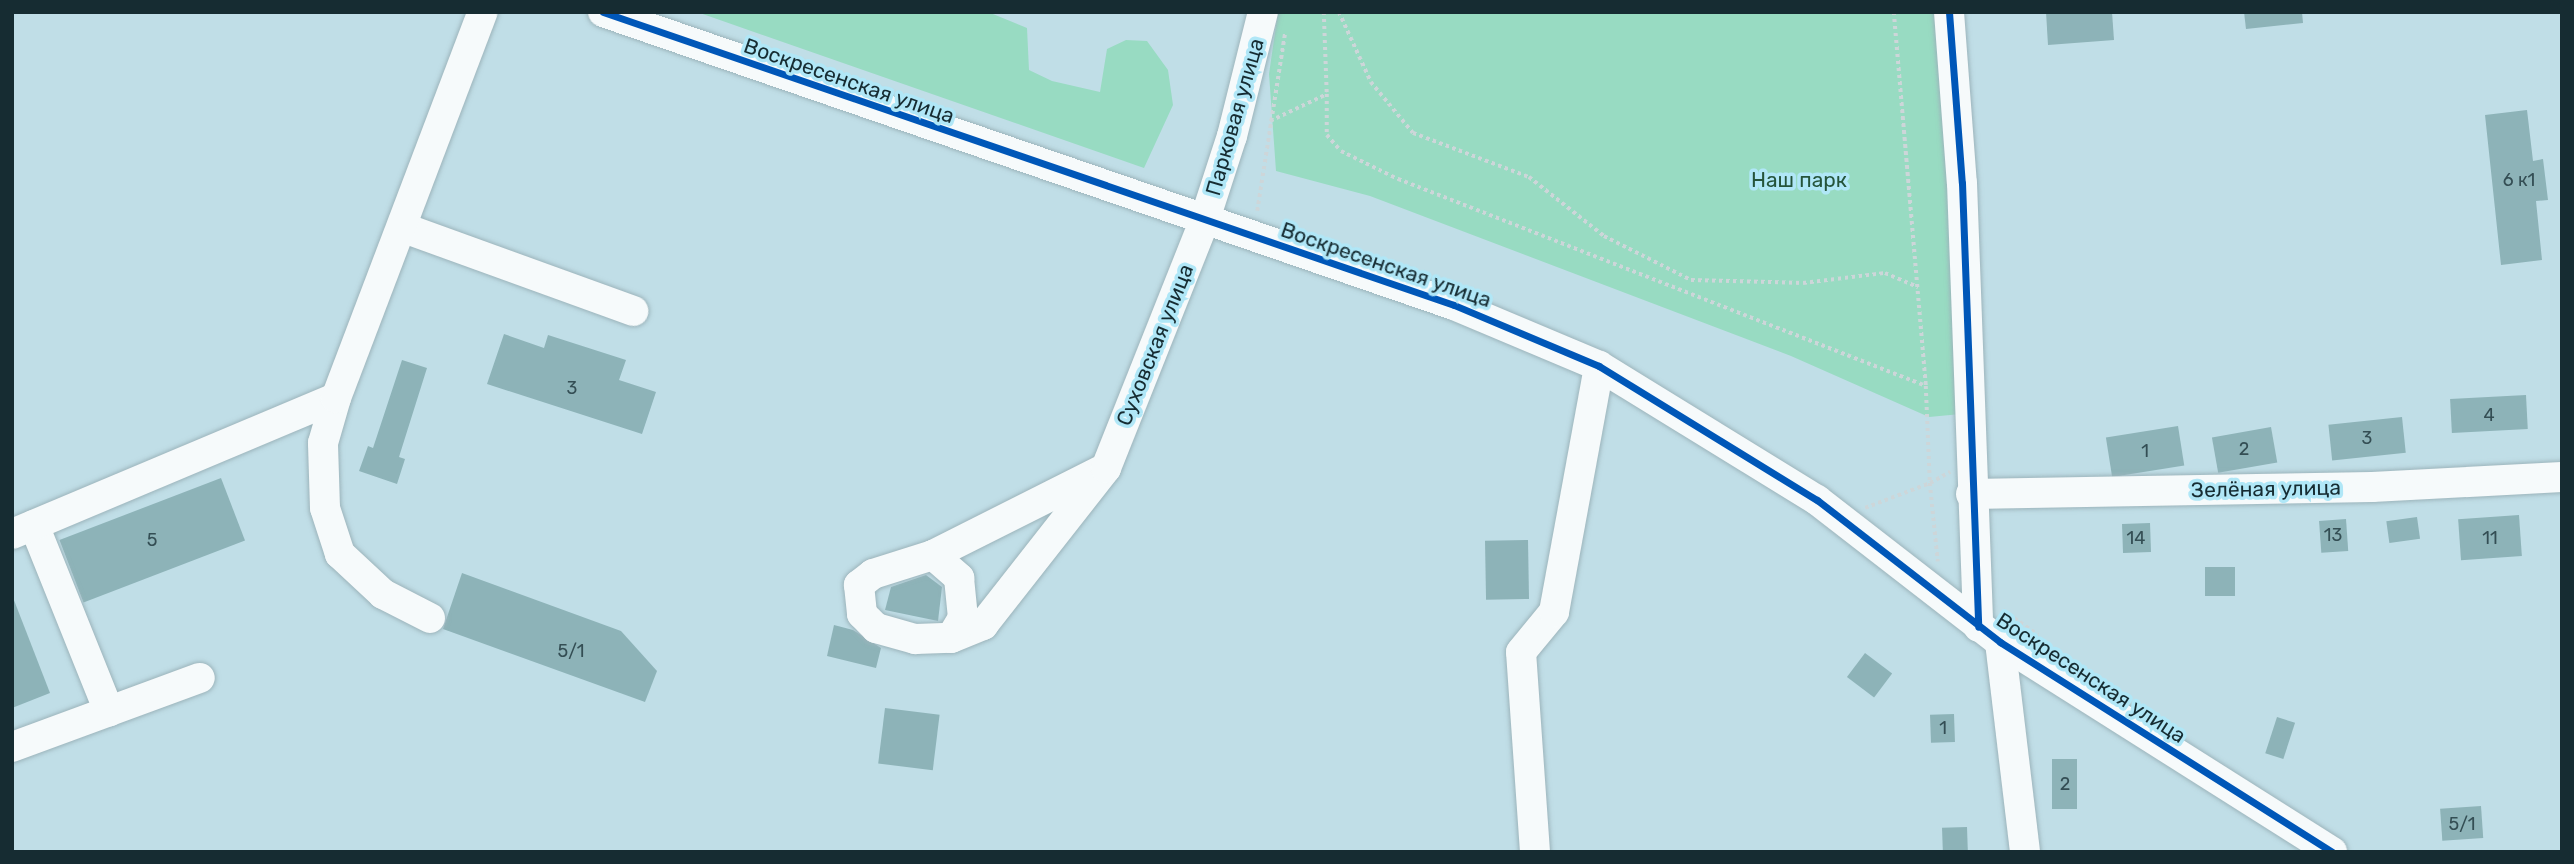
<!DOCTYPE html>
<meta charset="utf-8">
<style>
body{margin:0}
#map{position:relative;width:2574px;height:864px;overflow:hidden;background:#c0dee7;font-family:Rubik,sans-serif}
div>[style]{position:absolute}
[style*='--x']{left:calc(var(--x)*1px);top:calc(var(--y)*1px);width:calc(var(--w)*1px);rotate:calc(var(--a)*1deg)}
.green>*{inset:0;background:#98dbc2}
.building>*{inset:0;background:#8db3b8;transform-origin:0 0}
.path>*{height:3.5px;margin-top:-1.75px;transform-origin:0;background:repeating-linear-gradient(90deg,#cdd6d9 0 3.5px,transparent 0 7px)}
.roads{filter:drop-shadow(0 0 2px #9cb4bb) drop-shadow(0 0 2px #9cb4bb)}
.minor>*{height:30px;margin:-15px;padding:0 15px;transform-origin:15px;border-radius:15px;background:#f6fafb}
.cycleway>*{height:7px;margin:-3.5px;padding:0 3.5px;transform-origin:3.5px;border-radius:3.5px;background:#0057b8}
span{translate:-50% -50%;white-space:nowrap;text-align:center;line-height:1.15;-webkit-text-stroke:7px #b0e7f7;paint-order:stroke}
.number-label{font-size:18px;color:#344e54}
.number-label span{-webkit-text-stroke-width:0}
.street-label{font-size:21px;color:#162c32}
.park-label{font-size:21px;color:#25543b}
.frame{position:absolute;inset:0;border:14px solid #162c32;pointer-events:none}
</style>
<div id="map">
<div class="green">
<i style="clip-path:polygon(697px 12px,988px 12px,1027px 28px,1029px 70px,1052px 81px,1100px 92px,1107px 49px,1126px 40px,1147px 41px,1168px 70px,1173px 105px,1144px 168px)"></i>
<i style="clip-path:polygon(1278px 12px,1959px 12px,1982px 412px,1929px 417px,1791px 356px,1370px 196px,1276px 171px,1269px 74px)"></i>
</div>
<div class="building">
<i style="clip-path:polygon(2046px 12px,2112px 12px,2114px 40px,2048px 45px)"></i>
<i style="clip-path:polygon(2244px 12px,2302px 12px,2303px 23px,2246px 29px)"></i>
<i style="clip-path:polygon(2527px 110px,2533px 161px,2543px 159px,2548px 200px,2536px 201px,2542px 260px,2501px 265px,2485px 115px)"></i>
<i style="clip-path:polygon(504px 334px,544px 348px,548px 335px,626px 360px,619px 380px,656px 392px,642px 434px,487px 384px)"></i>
<i style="clip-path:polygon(402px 360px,427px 368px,399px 457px,405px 459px,397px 484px,359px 471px,368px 446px,373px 448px)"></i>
<i style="left:2526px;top:395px;width:34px;height:76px;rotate:87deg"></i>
<i style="left:2402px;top:417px;width:36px;height:74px;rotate:84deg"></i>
<i style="left:2178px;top:426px;width:40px;height:73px;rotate:81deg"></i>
<i style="left:2271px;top:427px;width:36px;height:60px;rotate:80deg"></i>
<i style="left:221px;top:478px;width:67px;height:173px;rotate:69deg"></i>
<i style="left:2519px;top:515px;width:41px;height:61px;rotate:86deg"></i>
<i style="left:2417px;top:517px;width:22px;height:31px;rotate:82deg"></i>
<i style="left:2346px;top:519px;width:32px;height:27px;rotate:86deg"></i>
<i style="left:2150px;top:523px;width:29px;height:28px;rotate:88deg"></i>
<i style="left:1528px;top:540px;width:59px;height:43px;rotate:89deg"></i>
<i style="left:2235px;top:567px;width:29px;height:30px;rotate:90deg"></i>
<i style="clip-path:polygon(462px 573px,621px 631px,657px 671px,645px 702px,443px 629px)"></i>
<i style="clip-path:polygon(926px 575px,942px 587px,938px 621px,885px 610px,891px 587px)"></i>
<i style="clip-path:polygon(12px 595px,50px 693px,12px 708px)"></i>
<i style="clip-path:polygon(834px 625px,853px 630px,881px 648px,876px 668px,827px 656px)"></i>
<i style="left:1865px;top:653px;width:34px;height:30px;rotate:37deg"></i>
<i style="left:885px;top:708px;width:55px;height:56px;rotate:7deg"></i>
<i style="left:1954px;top:714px;width:28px;height:24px;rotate:88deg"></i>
<i style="left:2277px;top:717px;width:19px;height:38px;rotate:18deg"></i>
<i style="left:2052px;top:759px;width:25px;height:50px"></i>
<i style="left:2481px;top:806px;width:32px;height:41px;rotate:86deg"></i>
<i style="left:1967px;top:827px;width:25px;height:25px;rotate:88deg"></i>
</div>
<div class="path">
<i style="--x:1324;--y:12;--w:82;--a:87.9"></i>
<i style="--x:1339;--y:12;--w:77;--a:65.4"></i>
<i style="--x:1371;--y:82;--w:66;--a:50.5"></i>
<i style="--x:1413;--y:133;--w:124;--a:20.8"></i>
<i style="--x:1529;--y:177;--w:95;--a:38.2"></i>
<i style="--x:1604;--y:236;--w:97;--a:26.8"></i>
<i style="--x:1691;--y:280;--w:112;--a:1.5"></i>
<i style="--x:1803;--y:283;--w:83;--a:-7"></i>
<i style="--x:1885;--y:273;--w:36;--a:23"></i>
<i style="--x:1894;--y:12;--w:375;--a:85.1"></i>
<i style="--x:1270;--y:121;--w:63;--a:-25.3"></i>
<i style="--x:1327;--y:94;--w:41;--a:90"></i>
<i style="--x:1327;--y:135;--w:21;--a:49"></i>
<i style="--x:1341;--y:151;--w:64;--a:26.2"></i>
<i style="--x:1398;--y:179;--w:567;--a:21.41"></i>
<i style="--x:1926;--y:386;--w:97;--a:87.6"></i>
<i style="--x:1930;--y:483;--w:23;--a:-29"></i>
<i style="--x:1257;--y:211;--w:181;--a:-81.1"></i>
<i style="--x:1865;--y:508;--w:70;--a:-21"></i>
<i style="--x:1930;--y:483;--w:79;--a:84.2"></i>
<i style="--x:2003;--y:610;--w:43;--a:35.5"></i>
<i style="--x:2038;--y:635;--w:4;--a:117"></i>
</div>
<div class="roads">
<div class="minor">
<i style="--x:603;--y:12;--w:900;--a:19"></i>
<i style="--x:1454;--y:305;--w:157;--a:22.8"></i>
<i style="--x:1599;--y:366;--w:256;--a:31.6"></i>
<i style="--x:1817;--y:500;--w:232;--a:37.8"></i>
<i style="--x:2000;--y:642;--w:393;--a:32.3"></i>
<i style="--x:1949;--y:12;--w:171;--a:85.7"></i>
<i style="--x:1962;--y:183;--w:444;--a:87.9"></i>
<i style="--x:404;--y:228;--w:244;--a:19.9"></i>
<i style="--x:1106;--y:468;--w:194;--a:153.3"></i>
<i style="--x:933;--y:555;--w:63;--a:162.4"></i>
<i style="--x:873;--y:574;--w:18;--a:142"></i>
<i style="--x:859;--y:585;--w:29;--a:84"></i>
<i style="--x:862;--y:614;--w:20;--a:45"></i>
<i style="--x:876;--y:628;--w:41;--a:15.8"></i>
<i style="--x:915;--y:639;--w:36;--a:-2"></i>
<i style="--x:951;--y:638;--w:35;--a:-22"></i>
<i style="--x:983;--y:625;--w:199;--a:-51.9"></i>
<i style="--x:1106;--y:468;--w:265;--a:-68.3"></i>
<i style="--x:1204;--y:222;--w:90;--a:-72"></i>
<i style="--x:1232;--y:136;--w:128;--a:-76"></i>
<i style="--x:1971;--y:494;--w:401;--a:-1"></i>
<i style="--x:2372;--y:487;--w:190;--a:-3"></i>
<i style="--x:34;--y:525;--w:201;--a:68.1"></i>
<i style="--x:12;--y:534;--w:351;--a:-22.8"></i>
<i style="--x:933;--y:555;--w:35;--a:41"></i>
<i style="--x:959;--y:578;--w:40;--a:84.3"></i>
<i style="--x:963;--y:618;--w:23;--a:121"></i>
<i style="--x:430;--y:618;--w:53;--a:-152.9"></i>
<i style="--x:383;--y:594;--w:59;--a:-137.1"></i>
<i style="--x:340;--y:554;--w:48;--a:-108.1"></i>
<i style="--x:325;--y:508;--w:65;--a:-91.8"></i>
<i style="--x:323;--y:443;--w:47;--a:-73.9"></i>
<i style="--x:336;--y:398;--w:413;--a:-69.2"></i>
<i style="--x:2000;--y:642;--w:211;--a:83.2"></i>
<i style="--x:12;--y:747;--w:200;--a:-20.2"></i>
<i style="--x:1535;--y:852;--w:200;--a:-94"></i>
<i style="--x:1521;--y:652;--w:52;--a:-50.5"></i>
<i style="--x:1554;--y:612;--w:250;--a:-79.6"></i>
</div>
</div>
<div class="cycleway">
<i style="--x:603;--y:12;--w:900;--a:19"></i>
<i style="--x:1454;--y:305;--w:157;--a:22.8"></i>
<i style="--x:1599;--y:366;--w:256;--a:31.6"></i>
<i style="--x:1817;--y:500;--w:232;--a:37.8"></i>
<i style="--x:2000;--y:642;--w:393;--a:32.3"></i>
<i style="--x:1949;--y:12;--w:171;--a:85.7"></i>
<i style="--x:1962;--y:183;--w:444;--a:87.9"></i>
</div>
<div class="number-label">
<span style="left:2519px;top:180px">6 к1</span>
<span style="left:572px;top:388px">3</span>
<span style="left:2489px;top:415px">4</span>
<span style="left:2367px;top:438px">3</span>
<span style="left:2244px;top:449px">2</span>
<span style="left:2145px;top:451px">1</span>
<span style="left:2333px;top:535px">13</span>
<span style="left:2136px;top:538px">14</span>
<span style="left:2490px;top:538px">11</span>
<span style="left:152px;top:540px">5</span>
<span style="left:571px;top:651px">5/1</span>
<span style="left:1943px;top:728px">1</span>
<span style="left:2065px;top:784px">2</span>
<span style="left:2462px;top:824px">5/1</span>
</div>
<div class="street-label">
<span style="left:849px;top:81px;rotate:19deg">Воскресенская улица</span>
<span style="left:1235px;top:117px;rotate:-74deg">Парковая улица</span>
<span style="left:1386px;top:265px;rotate:19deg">Воскресенская улица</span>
<span style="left:1155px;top:345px;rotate:-68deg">Суховская улица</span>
<span style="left:2266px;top:489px;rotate:-1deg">Зелёная улица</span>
<span style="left:2091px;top:678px;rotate:33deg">Воскресенская улица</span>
</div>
<div class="park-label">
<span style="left:1799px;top:180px">Наш парк</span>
</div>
<div class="frame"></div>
</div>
